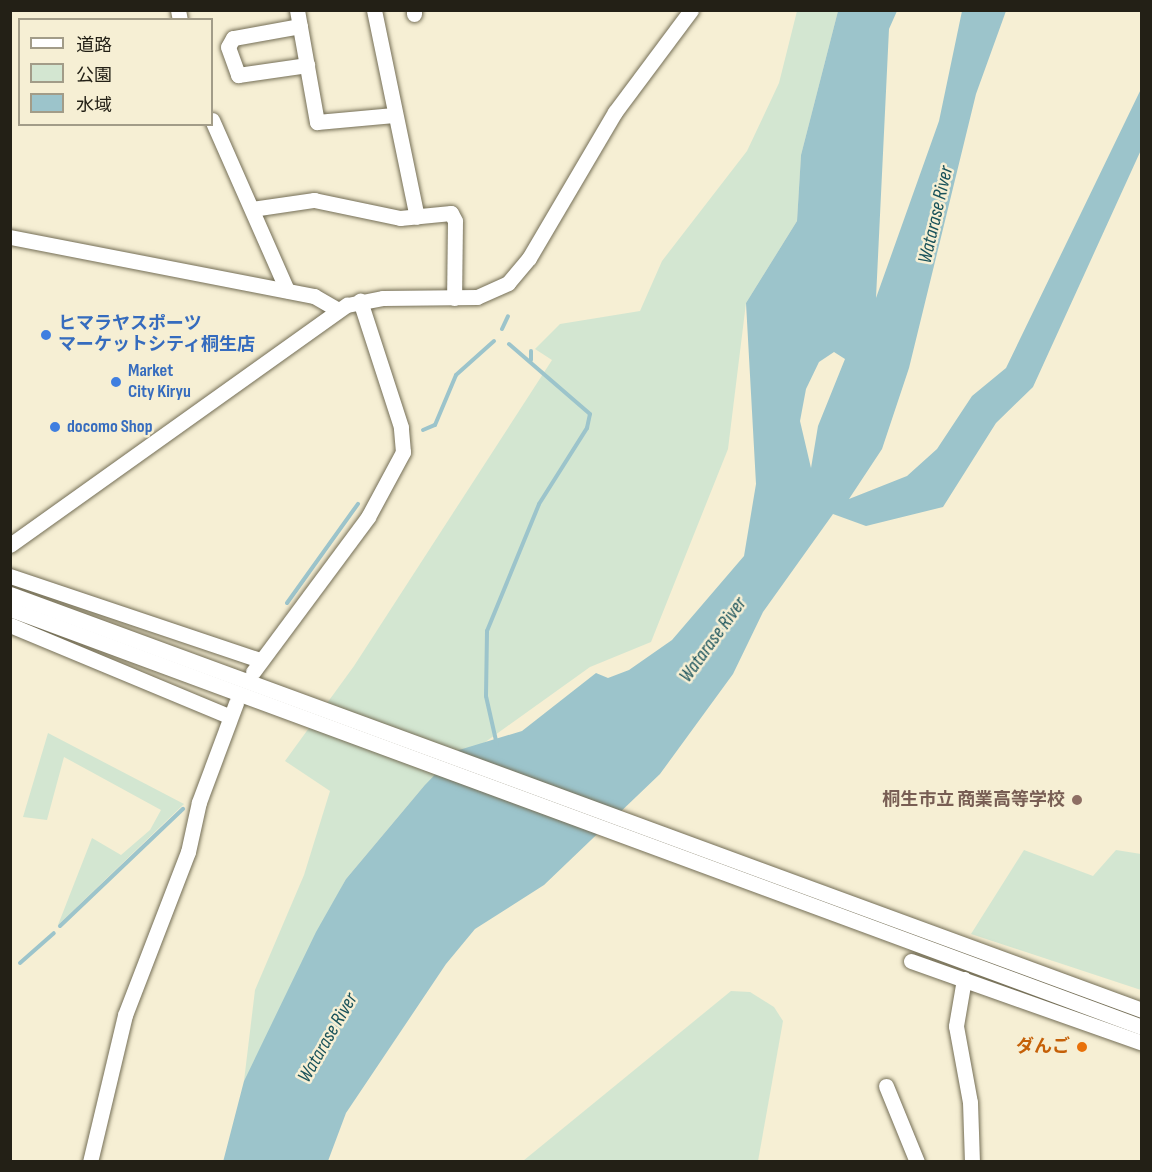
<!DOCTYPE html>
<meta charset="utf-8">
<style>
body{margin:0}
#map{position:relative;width:1152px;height:1172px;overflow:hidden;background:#f6efd4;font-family:"Sofia Sans Condensed","Noto Sans JP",sans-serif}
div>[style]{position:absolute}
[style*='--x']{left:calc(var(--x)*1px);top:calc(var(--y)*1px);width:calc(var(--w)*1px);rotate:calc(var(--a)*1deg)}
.green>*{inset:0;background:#d3e6d1}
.water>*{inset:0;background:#9cc4cb}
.stream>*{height:4px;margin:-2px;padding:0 2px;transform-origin:2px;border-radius:2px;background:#9cc4cb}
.roads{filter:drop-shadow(0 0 2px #746e56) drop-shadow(0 0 2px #746e56)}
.minor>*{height:15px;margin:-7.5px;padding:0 7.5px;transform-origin:7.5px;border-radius:7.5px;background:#fff}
.dots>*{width:16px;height:16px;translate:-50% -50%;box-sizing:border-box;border:3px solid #f6efd4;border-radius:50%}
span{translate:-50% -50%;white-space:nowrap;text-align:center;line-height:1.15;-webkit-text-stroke:5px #f6efd4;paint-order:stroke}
.shop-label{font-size:18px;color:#366cbe;font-weight:700}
.left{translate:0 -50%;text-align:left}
.education-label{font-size:18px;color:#785e54;font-weight:700}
.right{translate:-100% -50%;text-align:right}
.food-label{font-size:18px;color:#c56008;font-weight:700}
.water-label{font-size:20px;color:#19525a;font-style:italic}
.frame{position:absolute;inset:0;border:12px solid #232016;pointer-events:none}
.legend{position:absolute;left:18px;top:18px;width:195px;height:108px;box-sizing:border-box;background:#f6efd4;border:2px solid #a29c88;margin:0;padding:8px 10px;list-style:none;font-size:18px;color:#232016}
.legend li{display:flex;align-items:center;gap:12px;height:30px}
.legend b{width:30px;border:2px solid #a29c88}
</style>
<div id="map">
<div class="green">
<i style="clip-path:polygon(797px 11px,838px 11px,801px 155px,797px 221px,746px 303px,728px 449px,651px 642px,590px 667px,424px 786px,346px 879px,244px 1081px,255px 990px,304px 875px,330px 791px,285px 761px,354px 666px,552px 360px,535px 349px,560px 324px,640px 311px,662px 261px,747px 151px,779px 83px)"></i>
<i style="clip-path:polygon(48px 733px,184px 804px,58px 925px,92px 838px,121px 855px,150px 830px,161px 810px,64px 757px,47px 820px,23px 817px)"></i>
<i style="clip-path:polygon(1024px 850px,1093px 876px,1116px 850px,1141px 854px,1141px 990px,971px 934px)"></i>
<i style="clip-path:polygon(731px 991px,750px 992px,774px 1007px,783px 1021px,758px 1161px,523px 1161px)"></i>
</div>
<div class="water">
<i style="clip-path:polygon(evenodd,838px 11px,897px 11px,889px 29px,876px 298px,939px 121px,962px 11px,1006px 11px,976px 94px,909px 368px,882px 449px,849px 499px,907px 476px,937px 449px,972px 396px,1006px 368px,1141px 89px,1141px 150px,1033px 387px,996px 423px,943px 507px,866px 526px,833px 514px,763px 612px,733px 674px,660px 774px,544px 885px,475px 929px,446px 964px,346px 1113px,328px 1161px,223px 1162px,244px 1081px,316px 932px,346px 879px,424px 786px,459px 750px,522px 731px,596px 673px,608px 678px,629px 670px,672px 640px,744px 556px,756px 484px,746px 303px,797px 221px,801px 155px,838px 11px,834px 352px,845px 359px,818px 426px,811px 468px,800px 421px,806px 389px,819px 362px,834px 352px)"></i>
</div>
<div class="stream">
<i style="--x:502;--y:329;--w:14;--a:-65"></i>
<i style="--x:531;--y:360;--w:9;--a:-90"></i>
<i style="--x:423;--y:430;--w:13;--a:-23"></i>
<i style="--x:435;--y:425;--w:54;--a:-67.2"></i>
<i style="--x:456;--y:375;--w:51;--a:-41.8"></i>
<i style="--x:287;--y:603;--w:122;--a:-54.4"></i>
<i style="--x:497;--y:745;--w:50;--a:-102.7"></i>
<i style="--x:486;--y:696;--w:65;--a:-89.1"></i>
<i style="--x:487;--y:631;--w:137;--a:-67.7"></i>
<i style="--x:539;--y:504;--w:90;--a:-57.7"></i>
<i style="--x:587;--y:428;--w:14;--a:-78"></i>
<i style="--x:590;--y:414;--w:107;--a:-139.2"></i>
<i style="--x:60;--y:926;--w:170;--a:-43.6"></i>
<i style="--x:20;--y:963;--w:45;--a:-41.4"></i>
</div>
<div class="roads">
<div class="minor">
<i style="--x:178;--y:10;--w:10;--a:79"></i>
<i style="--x:297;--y:10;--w:114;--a:79.9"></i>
<i style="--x:317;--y:122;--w:77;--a:-5.2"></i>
<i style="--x:374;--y:10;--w:211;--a:78.3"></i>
<i style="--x:414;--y:10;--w:4;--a:90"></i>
<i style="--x:300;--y:26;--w:68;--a:169.8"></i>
<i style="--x:233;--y:38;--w:10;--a:119"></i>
<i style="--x:228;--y:47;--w:30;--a:70"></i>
<i style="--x:238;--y:75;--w:70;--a:-8.2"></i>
<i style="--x:212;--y:120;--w:186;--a:66.2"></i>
<i style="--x:252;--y:209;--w:63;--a:-8.3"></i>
<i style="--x:314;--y:200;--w:88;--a:11.8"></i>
<i style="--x:400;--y:218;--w:51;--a:-5.6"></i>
<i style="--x:451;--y:213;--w:9;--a:63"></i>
<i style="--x:455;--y:221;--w:77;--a:90.7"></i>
<i style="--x:10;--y:237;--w:310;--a:11"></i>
<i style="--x:314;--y:296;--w:28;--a:30"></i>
<i style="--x:10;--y:545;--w:414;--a:-35.5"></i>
<i style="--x:347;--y:305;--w:37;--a:-11"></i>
<i style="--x:383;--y:298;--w:94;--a:-0.6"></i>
<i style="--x:477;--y:297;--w:34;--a:-24"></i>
<i style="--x:508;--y:283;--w:33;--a:-50"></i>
<i style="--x:529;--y:258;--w:169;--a:-59.5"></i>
<i style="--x:615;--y:112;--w:127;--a:-53.3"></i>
<i style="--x:10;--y:576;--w:264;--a:18.6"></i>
<i style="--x:10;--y:594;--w:1206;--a:20.18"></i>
<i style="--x:10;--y:609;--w:1207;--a:20.27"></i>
<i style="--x:10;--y:625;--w:237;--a:22.6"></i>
<i style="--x:253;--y:672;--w:193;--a:-53.4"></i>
<i style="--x:368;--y:517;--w:74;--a:-61.7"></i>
<i style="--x:403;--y:452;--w:25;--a:-95"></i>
<i style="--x:401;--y:427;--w:133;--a:-108"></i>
<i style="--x:911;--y:961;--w:245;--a:19.5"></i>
<i style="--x:964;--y:979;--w:48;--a:99.7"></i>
<i style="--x:956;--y:1026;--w:77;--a:79.6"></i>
<i style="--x:970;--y:1102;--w:60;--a:88.1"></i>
<i style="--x:886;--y:1086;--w:82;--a:67.8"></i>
<i style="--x:90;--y:1162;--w:151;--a:-76.6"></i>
<i style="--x:125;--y:1015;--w:175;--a:-68.9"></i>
<i style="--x:188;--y:852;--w:51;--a:-77.6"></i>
<i style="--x:199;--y:802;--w:106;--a:-69.5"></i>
</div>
</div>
<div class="dots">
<i style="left:46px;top:335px;background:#3f7fe0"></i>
<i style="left:116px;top:382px;background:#3f7fe0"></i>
<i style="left:55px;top:427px;background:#3f7fe0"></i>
<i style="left:1077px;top:800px;background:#8d6e63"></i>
<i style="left:1082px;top:1047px;background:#e8710a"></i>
</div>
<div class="shop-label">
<span class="left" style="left:58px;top:335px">ヒマラヤスポーツ<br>マーケットシティ桐生店</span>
<span class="left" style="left:128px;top:382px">Market<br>City Kiryu</span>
<span class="left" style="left:67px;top:427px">docomo Shop</span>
</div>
<div class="education-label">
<span class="right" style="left:1065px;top:800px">桐生市立 商業高等学校</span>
</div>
<div class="food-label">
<span class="right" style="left:1070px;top:1047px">ダんご</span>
</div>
<div class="water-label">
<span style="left:936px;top:215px;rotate:-77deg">Watarase River</span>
<span style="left:713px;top:640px;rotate:-54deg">Watarase River</span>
<span style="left:328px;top:1038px;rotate:-60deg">Watarase River</span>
</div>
<div class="frame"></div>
<ul class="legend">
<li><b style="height:8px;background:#fff"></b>道路</li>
<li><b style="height:16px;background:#d3e6d1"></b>公園</li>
<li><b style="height:16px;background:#9cc4cb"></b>水域</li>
</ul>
</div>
